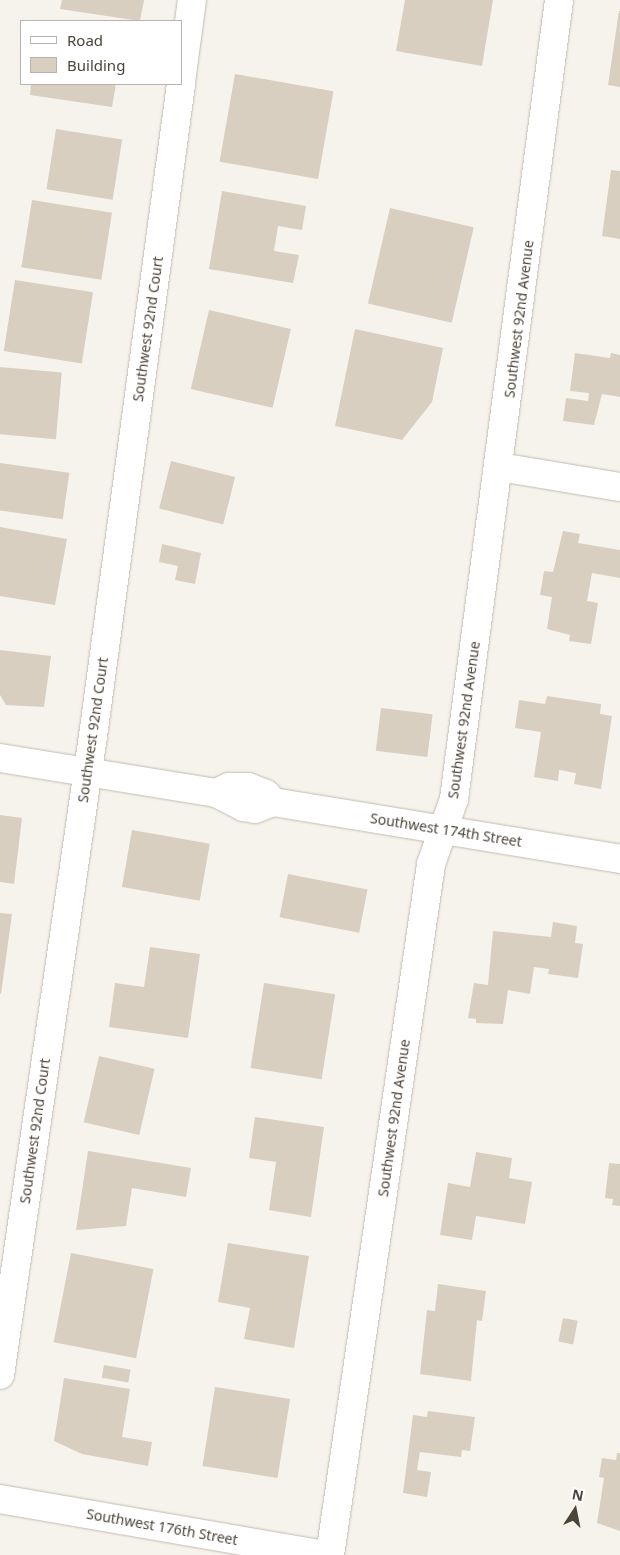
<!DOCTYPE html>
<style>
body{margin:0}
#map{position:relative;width:620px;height:1555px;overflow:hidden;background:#f6f3ec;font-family:"Noto Sans",sans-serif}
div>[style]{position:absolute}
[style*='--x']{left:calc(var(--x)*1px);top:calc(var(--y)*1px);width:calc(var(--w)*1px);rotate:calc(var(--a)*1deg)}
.building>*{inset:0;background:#d8cfc1;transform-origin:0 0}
.roads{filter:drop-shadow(0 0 1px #c2bbae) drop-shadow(0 0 1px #c2bbae)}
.minor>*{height:28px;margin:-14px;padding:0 14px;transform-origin:14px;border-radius:14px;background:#fff}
span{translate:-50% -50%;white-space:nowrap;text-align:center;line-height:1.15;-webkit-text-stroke:4px #fff;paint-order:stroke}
.street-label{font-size:14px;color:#4b4439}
.legend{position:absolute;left:20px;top:20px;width:162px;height:65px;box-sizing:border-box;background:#fff;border:1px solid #b7b4b0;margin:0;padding:6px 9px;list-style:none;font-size:15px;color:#4b4439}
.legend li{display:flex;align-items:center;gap:10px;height:25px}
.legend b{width:25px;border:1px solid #b7b4b0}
.north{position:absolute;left:550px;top:1485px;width:50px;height:50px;-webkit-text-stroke:4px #fff;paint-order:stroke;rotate:11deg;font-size:14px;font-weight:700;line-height:20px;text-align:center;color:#4b4439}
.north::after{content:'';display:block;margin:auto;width:18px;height:22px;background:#4b4439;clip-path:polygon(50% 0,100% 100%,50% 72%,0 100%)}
</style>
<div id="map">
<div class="building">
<i style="clip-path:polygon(62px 0,144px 0,140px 21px,60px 9px)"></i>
<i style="clip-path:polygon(405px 0,493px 0,482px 66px,396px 51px)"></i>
<i style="clip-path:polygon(619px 11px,620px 11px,620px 87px,608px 85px)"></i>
<i style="left:235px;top:74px;width:100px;height:89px;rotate:10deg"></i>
<i style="clip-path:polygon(31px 84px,116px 84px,112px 107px,30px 95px)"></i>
<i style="left:56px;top:129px;width:67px;height:61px;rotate:9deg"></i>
<i style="clip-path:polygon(611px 170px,620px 171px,620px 239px,602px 236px)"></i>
<i style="clip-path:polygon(222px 191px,306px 206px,302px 230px,278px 226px,274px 251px,299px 255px,293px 283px,209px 269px)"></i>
<i style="left:32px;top:200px;width:81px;height:68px;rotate:9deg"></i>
<i style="left:390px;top:208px;width:86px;height:98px;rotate:13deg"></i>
<i style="left:15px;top:280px;width:79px;height:72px;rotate:9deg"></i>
<i style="left:209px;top:310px;width:84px;height:81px;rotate:13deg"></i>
<i style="clip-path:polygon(355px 329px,443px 348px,432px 402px,402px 440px,335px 426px)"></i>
<i style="clip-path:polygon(575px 353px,610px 358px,611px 353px,620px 355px,620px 397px,602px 394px,594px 425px,563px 421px,566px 398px,588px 401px,589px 393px,570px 391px)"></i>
<i style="left:0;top:367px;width:62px;height:67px;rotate:5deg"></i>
<i style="left:171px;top:461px;width:66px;height:49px;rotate:14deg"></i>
<i style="left:0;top:463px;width:70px;height:47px;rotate:8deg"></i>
<i style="clip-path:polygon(0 527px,67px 539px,55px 605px,0 596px)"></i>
<i style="clip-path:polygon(563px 531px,580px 534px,578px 543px,620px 550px,620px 578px,592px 573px,587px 601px,598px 603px,591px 644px,569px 641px,570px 635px,547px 629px,552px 597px,540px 595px,544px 571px,553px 572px)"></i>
<i style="clip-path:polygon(162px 544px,201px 553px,195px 584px,175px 580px,178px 566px,159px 562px)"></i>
<i style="clip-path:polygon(0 650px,51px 656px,44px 707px,6px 705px,0 695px)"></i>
<i style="clip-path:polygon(547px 696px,601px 704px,600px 714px,612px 716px,601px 789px,574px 784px,576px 773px,559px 770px,558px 781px,534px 777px,541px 732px,515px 728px,519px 700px,545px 704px)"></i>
<i style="left:381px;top:708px;width:52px;height:43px;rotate:7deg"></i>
<i style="clip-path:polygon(0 815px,22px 818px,14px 884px,0 882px)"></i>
<i style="left:132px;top:830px;width:79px;height:58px;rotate:10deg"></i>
<i style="left:288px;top:874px;width:81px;height:44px;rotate:11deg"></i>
<i style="clip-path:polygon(0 913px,12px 914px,1px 994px,0 993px)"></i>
<i style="clip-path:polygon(553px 922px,577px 926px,575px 943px,583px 944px,578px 978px,548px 974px,549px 969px,534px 967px,530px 994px,508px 990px,503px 1024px,476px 1023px,476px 1019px,468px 1018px,474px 983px,488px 985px,493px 931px,551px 937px)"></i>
<i style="clip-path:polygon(150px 947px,200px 954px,188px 1038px,109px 1027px,115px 983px,144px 987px)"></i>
<i style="left:264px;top:983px;width:72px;height:86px;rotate:9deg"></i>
<i style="left:99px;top:1056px;width:57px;height:68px;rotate:13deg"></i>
<i style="clip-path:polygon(255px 1117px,324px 1127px,311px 1217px,269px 1210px,276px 1162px,249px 1158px)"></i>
<i style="clip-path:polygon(88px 1151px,191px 1168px,186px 1197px,132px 1188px,126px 1226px,76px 1230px)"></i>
<i style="clip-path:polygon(476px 1152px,512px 1158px,509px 1178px,532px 1182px,525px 1224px,476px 1216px,472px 1240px,440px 1235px,448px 1183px,470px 1187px)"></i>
<i style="clip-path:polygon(609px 1163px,620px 1164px,620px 1206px,612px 1205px,613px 1199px,605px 1198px)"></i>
<i style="clip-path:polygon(228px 1243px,309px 1256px,294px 1348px,244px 1339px,250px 1308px,218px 1302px)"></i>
<i style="left:71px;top:1253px;width:84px;height:91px;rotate:11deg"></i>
<i style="clip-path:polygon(438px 1284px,486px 1291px,482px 1321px,477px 1320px,471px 1381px,420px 1374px,427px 1310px,435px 1311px)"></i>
<i style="left:563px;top:1318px;width:15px;height:24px;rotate:11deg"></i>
<i style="left:104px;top:1365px;width:27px;height:13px;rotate:10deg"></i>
<i style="clip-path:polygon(64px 1378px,130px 1389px,122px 1437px,152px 1442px,148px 1466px,82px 1454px,54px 1441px)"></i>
<i style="left:215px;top:1387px;width:76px;height:80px;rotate:9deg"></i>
<i style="clip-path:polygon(428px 1411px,475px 1417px,470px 1451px,462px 1450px,461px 1457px,420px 1452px,417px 1470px,431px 1472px,427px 1497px,403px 1493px,413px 1415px,427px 1417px)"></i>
<i style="clip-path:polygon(617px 1453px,620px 1453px,620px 1531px,597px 1523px,604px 1478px,599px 1477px,602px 1458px,616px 1460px)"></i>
</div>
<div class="roads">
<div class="minor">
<i style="--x:181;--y:82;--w:83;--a:-82.4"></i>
<i style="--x:500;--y:467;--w:122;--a:9.5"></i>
<i style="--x:0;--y:758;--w:219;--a:9.2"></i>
<i style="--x:216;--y:793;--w:30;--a:27"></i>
<i style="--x:243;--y:807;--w:12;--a:9"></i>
<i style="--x:255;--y:809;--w:19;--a:-21"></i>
<i style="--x:273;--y:802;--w:352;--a:9.3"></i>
<i style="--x:216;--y:793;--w:14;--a:-25"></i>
<i style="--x:229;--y:787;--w:19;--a:0"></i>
<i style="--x:248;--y:787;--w:19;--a:21"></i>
<i style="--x:266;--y:794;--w:11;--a:49"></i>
<i style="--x:0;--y:1375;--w:646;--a:-81.72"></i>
<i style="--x:93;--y:736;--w:658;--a:-82.31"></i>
<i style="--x:0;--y:1499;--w:329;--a:9.8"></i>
<i style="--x:330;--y:1555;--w:698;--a:-81.68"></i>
<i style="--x:431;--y:864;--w:69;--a:-70.5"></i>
<i style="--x:454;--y:799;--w:806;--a:-82.51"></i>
</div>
</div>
<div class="street-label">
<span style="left:519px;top:319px;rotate:-83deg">Southwest 92nd Avenue</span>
<span style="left:148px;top:329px;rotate:-82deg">Southwest 92nd Court</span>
<span style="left:464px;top:720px;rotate:-82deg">Southwest 92nd Avenue</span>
<span style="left:93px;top:730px;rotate:-82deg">Southwest 92nd Court</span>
<span style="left:446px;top:830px;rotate:9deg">Southwest 174th Street</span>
<span style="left:394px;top:1118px;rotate:-82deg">Southwest 92nd Avenue</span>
<span style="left:35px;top:1131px;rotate:-82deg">Southwest 92nd Court</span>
<span style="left:162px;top:1527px;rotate:10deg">Southwest 176th Street</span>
</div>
<ul class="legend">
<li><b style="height:6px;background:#fff"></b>Road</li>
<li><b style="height:14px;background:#d8cfc1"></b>Building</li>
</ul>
<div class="north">N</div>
</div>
